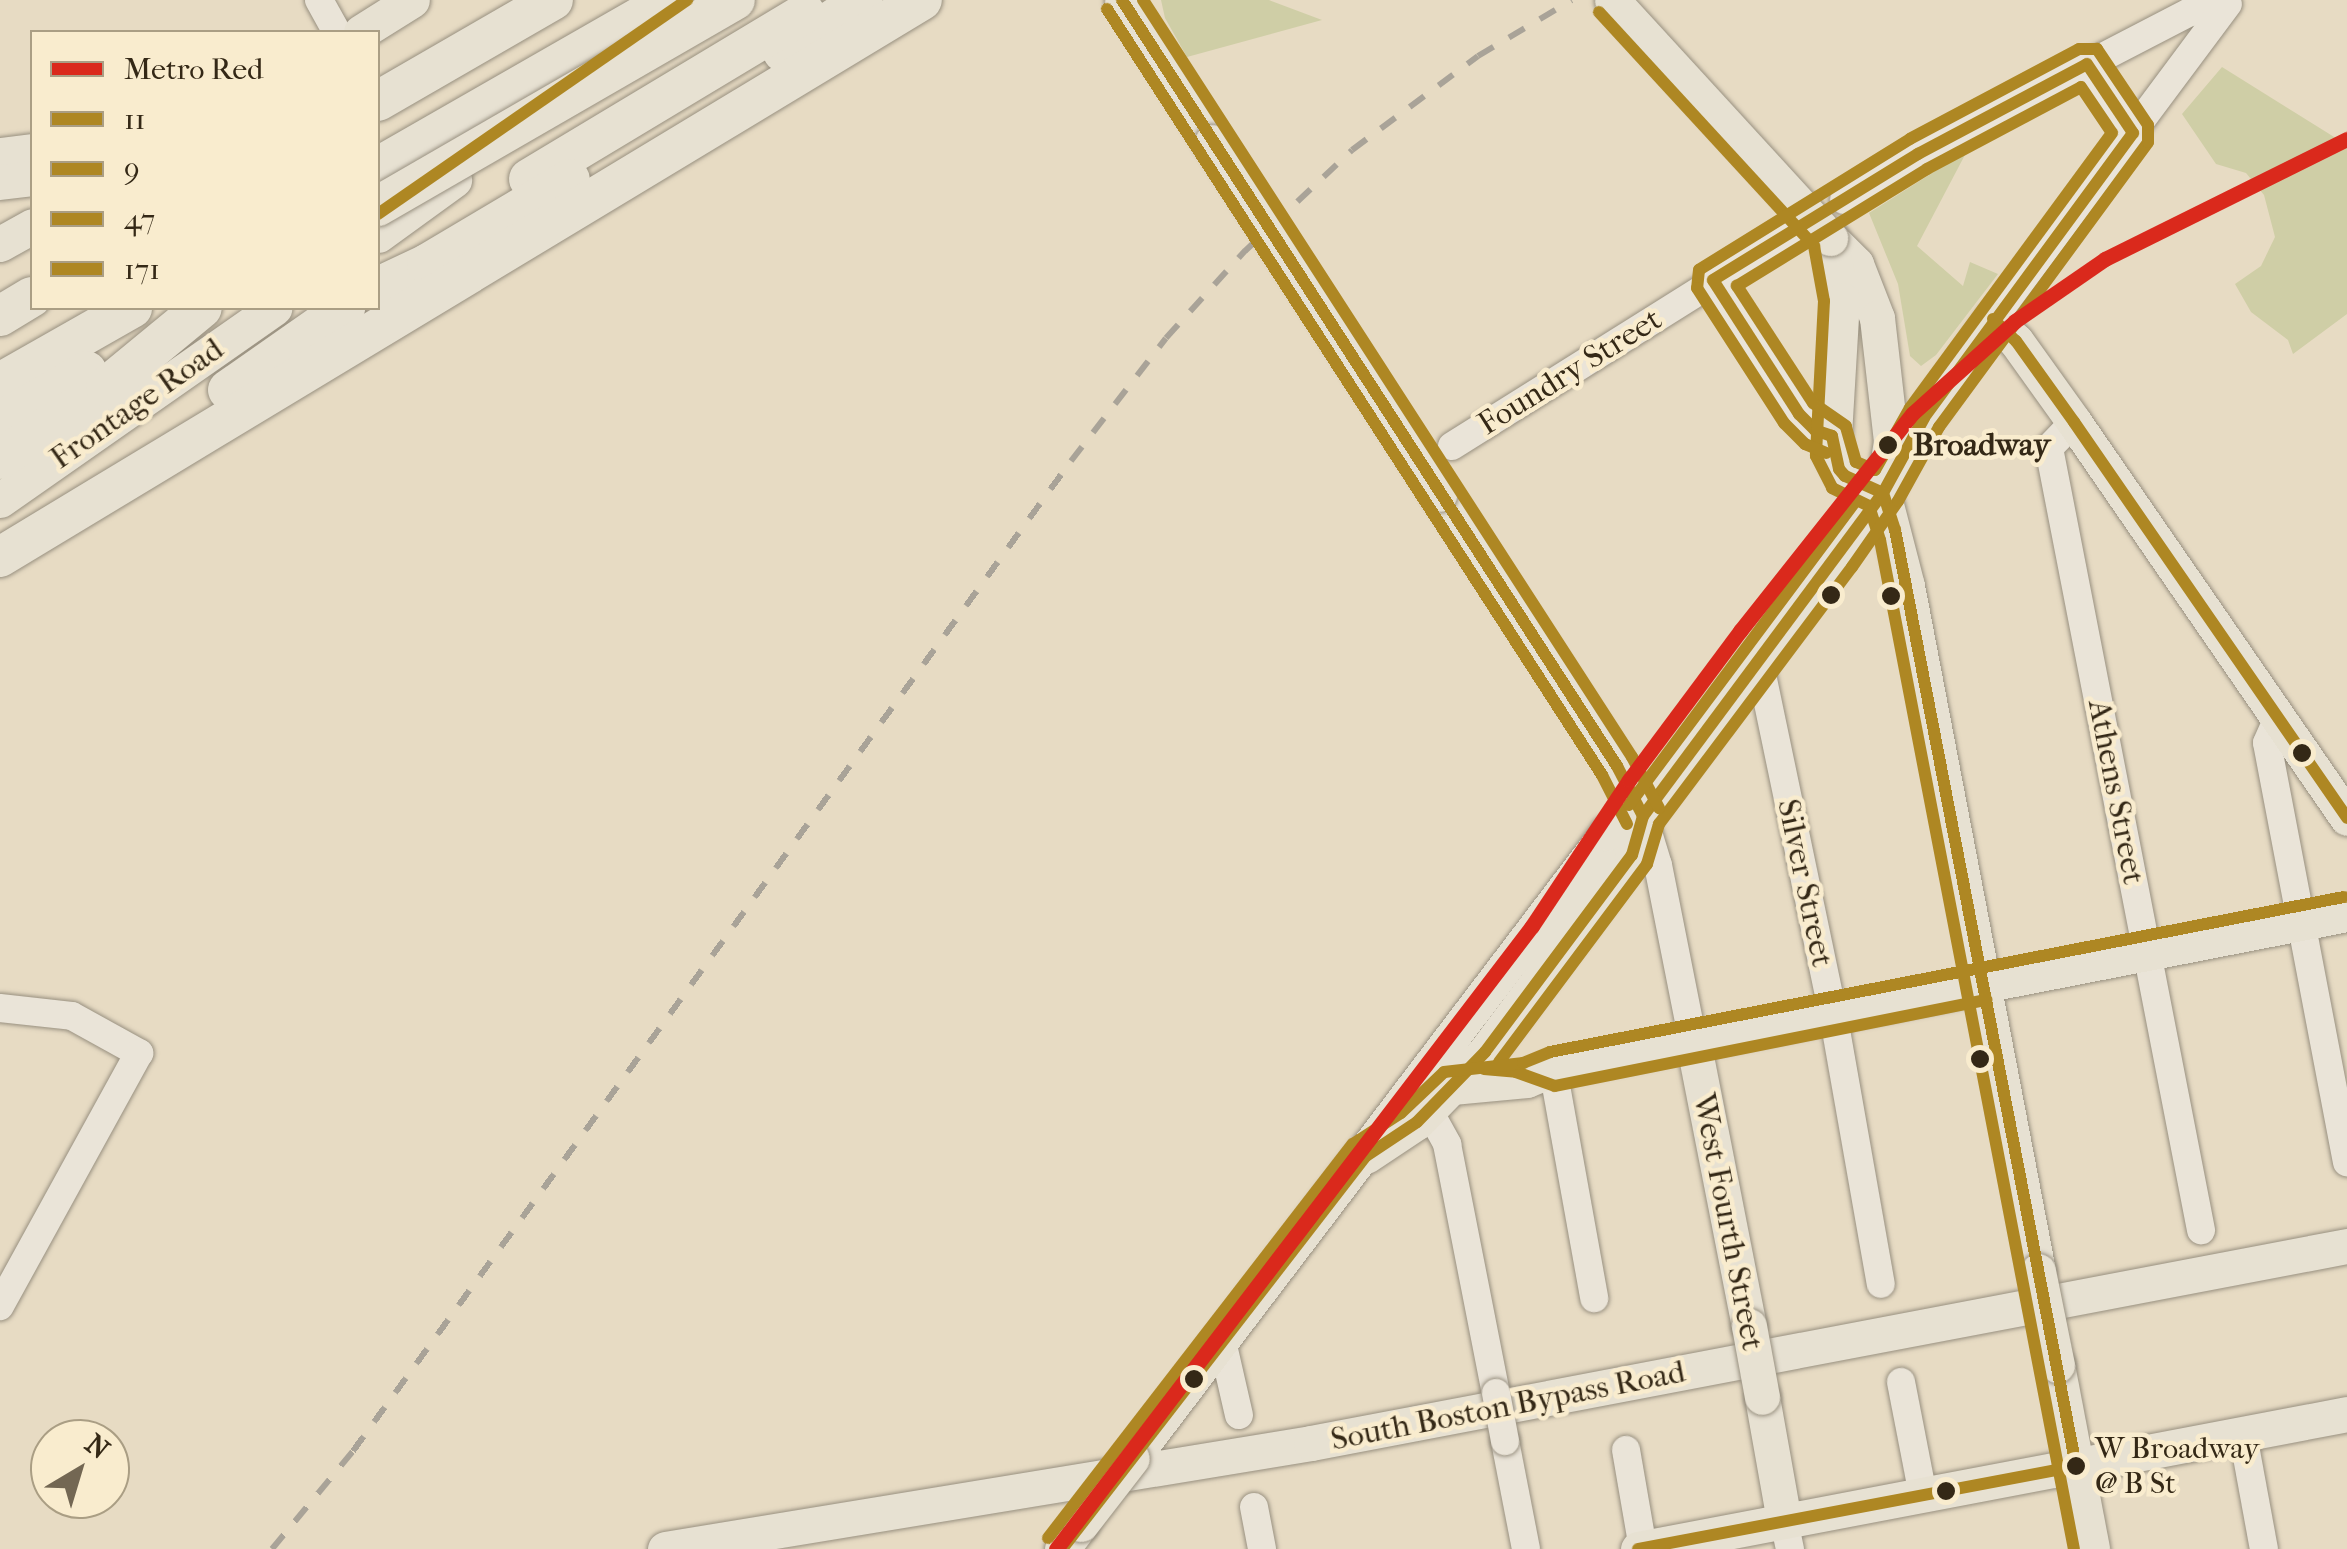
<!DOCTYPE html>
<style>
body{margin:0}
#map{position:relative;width:2347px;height:1549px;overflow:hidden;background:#e7dbc3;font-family:"IM FELL French Canon",serif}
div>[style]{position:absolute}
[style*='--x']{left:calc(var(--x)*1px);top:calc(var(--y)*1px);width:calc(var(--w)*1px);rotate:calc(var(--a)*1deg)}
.green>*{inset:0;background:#cfcea6}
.roads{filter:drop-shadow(0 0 2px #989080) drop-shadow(0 0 2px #989080)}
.minor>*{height:28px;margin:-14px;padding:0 14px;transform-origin:14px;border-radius:14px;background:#eae4d8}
.major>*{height:35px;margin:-17.5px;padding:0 17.5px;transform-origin:17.5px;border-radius:17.5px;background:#e7e1d2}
.highway>*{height:40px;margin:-20px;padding:0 20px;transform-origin:20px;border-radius:20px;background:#e7e1d2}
.rail>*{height:6px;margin-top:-3px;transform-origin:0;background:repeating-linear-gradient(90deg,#a9a398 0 18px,transparent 0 36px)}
.bridges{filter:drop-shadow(0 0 2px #989080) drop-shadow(0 0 2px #989080)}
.minor-bridge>*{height:28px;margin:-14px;padding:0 14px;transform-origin:14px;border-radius:14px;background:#eae4d8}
.major-bridge>*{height:35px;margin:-17.5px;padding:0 17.5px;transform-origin:17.5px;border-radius:17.5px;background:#e7e1d2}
.highway-bridge>*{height:40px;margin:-20px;padding:0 20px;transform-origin:20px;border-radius:20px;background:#e7e1d2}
.bus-1>*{height:12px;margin:-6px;padding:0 6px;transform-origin:6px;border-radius:6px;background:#ae8723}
.bus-2>*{height:12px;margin:-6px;padding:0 6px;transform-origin:6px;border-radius:6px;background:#ae8723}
.bus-3>*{height:12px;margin:-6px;padding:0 6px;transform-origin:6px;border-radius:6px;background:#ae8723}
.bus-4>*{height:12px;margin:-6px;padding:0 6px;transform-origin:6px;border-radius:6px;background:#ae8723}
.metro-1>*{height:15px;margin:-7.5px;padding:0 7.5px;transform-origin:7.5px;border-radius:7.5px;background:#da291c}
.dots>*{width:28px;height:28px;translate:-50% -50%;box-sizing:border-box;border:5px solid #f9ecce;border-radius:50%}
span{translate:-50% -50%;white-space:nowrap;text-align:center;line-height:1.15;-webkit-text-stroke:9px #f9ecce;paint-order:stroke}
.bus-label{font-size:30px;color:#342816}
.left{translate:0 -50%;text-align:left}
.street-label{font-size:32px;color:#342816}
.stop-label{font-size:32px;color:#342816;font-weight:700}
.legend{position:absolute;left:30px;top:30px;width:350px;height:280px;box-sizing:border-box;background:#f9ecce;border:2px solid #aa9e84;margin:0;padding:12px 18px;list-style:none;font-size:30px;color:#342816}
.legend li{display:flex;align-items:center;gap:20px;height:50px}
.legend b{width:50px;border:2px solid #aa9e84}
.north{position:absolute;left:30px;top:1419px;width:100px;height:100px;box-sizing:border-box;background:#f9ecce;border:2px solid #aa9e84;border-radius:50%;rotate:38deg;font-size:28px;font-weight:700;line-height:40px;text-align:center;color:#342816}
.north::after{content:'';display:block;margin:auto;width:35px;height:45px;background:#736753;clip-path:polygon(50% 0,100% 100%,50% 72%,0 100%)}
</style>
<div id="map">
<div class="green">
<i style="clip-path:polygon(1161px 0,1269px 0,1322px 20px,1187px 57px,1165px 18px)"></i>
<i style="clip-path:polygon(2222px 67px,2347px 145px,2347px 314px,2293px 354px,2288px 340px,2251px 312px,2235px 284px,2261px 266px,2275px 237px,2264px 195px,2246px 173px,2216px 164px,2182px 114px)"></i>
<i style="clip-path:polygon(1967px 151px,1917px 246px,1963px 286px,1970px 262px,1998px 274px,1936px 355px,1921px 366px,1910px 356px,1898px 284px,1869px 213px)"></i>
</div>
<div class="roads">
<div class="minor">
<i style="--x:319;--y:0;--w:37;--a:61"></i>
<i style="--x:2087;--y:64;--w:83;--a:56.3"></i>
<i style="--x:1844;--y:200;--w:111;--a:-31.4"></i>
<i style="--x:1939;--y:142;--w:283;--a:-27.4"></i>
<i style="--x:2190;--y:12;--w:33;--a:-5"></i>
<i style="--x:1713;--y:280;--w:159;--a:57.3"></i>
<i style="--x:1799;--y:414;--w:23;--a:45"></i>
<i style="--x:1815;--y:430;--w:18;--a:19"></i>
<i style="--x:1993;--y:319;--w:393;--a:-53.3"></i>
<i style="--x:2074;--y:422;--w:36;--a:134"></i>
<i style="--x:2049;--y:448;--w:797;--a:79"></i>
<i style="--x:1452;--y:446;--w:398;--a:-32.1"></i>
<i style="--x:1759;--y:660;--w:361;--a:78.2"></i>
<i style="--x:1833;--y:1013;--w:275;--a:80"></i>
<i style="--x:2278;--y:718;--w:27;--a:114"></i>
<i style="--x:2267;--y:743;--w:427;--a:79.2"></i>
<i style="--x:1643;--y:816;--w:51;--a:73"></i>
<i style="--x:1658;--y:865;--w:179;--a:78.8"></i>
<i style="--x:0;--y:1008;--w:72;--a:6.3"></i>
<i style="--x:72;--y:1016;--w:77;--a:28.9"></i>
<i style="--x:139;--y:1053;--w:289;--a:118.8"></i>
<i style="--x:1553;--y:1069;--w:233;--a:79.8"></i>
<i style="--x:1429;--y:1111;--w:38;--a:61"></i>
<i style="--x:1447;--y:1144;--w:254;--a:78.9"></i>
<i style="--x:1222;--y:1341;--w:76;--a:77.1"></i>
<i style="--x:1901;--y:1382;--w:115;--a:79"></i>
<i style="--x:2243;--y:1435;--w:116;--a:79.6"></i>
<i style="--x:1505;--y:1441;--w:110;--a:79"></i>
<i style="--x:1626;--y:1450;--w:99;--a:80.2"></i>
<i style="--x:1254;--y:1507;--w:43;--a:79.2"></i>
<i style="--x:1784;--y:1521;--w:29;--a:78"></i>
</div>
<div class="major">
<i style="--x:1122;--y:0;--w:168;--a:57.6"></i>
<i style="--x:361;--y:32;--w:60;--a:-32.1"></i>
<i style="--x:0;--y:155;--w:32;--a:-7"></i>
<i style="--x:0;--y:182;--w:32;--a:-7"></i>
<i style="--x:378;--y:235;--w:94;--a:-35.9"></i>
<i style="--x:1830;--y:238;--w:37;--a:45"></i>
<i style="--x:1856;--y:264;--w:58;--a:68.7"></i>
<i style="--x:1877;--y:318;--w:124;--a:83.5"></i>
<i style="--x:1891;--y:441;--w:53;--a:98.7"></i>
<i style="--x:1883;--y:493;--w:96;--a:75.5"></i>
<i style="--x:1907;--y:586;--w:697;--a:79.17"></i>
<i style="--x:1830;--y:239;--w:62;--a:78.9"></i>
<i style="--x:1842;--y:300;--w:153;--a:93.4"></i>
<i style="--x:1833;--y:453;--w:26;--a:62"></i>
<i style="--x:1845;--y:476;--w:42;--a:24.1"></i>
<i style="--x:0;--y:244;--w:37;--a:-29"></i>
<i style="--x:1440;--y:494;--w:325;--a:56.9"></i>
<i style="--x:1617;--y:766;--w:56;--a:62.5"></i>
<i style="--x:0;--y:500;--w:335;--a:-35"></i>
<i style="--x:1693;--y:1041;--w:290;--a:78.9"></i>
<i style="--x:1452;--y:1087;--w:75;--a:-5.3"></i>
<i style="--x:1527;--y:1080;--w:28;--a:-23"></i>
<i style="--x:1553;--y:1069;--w:809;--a:-11.05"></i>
<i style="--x:1366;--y:1156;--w:61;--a:-33.7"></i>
<i style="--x:1417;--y:1122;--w:98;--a:-45.8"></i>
<i style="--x:1485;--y:1052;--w:246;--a:-53.3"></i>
<i style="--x:1632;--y:855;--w:41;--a:-74.2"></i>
<i style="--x:1643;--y:816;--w:402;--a:-53.4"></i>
<i style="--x:1883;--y:493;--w:70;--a:-62.7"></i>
<i style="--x:1915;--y:431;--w:136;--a:-55.1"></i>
<i style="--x:1993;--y:319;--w:32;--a:44"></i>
<i style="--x:2016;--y:341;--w:100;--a:54.4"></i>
<i style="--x:2074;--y:422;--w:481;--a:55.4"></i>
<i style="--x:2057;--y:1365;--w:187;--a:79.2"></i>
<i style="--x:1762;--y:1397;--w:126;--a:79.9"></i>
<i style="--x:1132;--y:1458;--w:785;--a:-52.77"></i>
<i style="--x:1607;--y:833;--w:40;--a:-25"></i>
<i style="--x:665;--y:1549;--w:655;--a:-9.32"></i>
<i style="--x:1311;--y:1443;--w:1055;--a:-10.77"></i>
<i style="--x:1062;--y:1549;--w:31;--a:-53"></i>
<i style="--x:1638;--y:1549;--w:722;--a:-10.78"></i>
</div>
<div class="highway">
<i style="--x:783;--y:52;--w:95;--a:-33"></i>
<i style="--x:378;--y:101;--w:202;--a:-30"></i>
<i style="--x:378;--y:167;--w:336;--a:-29.8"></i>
<i style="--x:529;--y:179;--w:322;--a:-31"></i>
<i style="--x:378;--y:287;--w:54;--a:-25.1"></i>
<i style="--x:427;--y:264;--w:166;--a:-30.7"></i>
<i style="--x:0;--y:316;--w:37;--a:-31"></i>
<i style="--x:0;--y:383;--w:152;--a:-29.6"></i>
<i style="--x:228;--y:390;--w:143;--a:-35"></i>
<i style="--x:0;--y:421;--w:100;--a:-29.9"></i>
<i style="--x:0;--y:459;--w:128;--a:-34.2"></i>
<i style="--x:106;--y:387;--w:124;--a:-39.5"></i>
<i style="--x:0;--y:557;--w:1077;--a:-31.14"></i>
</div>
</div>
<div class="rail">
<i style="--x:272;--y:1549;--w:127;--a:-50.4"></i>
<i style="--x:353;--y:1451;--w:1223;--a:-54.05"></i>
<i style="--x:1071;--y:461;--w:155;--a:-52.3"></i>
<i style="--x:1166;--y:338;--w:118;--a:-47.8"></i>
<i style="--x:1245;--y:251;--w:147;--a:-43.3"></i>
<i style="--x:1352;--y:150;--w:157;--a:-36.7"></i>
<i style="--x:1478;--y:56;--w:109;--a:-30.8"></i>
</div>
<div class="bridges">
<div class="minor-bridge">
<i style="--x:1496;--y:1393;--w:49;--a:79.4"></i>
</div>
<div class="major-bridge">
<i style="--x:1612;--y:0;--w:323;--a:47.5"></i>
<i style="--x:1212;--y:142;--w:419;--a:57.1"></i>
<i style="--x:2038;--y:1271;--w:96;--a:78.6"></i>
<i style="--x:1749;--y:1326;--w:72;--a:79.6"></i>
<i style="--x:1081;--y:1524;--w:83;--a:-52.3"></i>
</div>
<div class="highway-bridge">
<i style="--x:378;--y:206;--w:412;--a:-30"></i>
</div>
</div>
<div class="bus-1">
<i style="--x:1122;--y:0;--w:912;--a:57.13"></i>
<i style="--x:1617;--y:766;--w:56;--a:62.5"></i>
<i style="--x:2087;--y:64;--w:83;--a:56.3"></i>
<i style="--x:2133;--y:133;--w:353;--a:126.3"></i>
<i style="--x:1924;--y:418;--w:85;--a:118.7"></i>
<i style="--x:1883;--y:493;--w:42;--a:-155.9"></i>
<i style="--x:1845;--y:476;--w:9;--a:-131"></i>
<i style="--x:1839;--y:469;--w:34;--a:-102"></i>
<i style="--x:1832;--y:436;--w:18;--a:-161"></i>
<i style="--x:1815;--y:430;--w:23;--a:-135"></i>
<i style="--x:1799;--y:414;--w:159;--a:-122.7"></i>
<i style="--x:1713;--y:280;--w:241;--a:-31.6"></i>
<i style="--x:1918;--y:154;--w:191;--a:-28"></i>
<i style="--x:1993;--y:319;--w:32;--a:44"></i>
<i style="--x:2016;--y:341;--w:100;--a:54.4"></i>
<i style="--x:2074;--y:422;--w:481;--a:55.4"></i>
<i style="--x:1062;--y:1549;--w:497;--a:-52.3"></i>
<i style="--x:1366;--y:1156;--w:61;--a:-33.7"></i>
<i style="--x:1417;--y:1122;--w:98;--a:-45.8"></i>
<i style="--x:1485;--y:1052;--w:246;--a:-53.3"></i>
<i style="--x:1632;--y:855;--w:41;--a:-74.2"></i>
<i style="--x:1643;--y:816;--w:402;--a:-53.4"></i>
<i style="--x:1638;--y:1549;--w:446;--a:-10.7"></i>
<i style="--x:2076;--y:1466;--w:953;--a:-100.94"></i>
<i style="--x:1895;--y:530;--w:39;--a:-108"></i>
</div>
<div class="bus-2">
<i style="--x:1107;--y:9;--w:912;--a:57.13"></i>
<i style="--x:1602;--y:775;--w:55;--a:63"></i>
<i style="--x:1599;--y:12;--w:318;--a:47.4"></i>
<i style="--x:1814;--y:246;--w:56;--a:79.7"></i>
<i style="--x:1824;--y:301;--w:155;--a:93"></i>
<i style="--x:1816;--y:456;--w:36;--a:63"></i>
<i style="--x:1832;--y:488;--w:41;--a:25.9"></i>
<i style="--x:1869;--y:506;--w:36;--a:72"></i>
<i style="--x:1880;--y:540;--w:1027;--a:79.12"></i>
<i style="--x:1499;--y:1062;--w:247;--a:-53.2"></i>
<i style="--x:1647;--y:864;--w:42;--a:-73.3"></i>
<i style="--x:1659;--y:824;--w:321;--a:-53.1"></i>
<i style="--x:1852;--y:567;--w:80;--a:-55.1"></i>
<i style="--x:1898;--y:501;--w:85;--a:-61"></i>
<i style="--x:1939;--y:427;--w:353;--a:-53.7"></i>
<i style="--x:2148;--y:142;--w:17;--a:-90"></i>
<i style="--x:2148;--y:125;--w:92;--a:-123.9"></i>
<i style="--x:2097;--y:49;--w:18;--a:180"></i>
<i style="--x:2079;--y:49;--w:191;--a:152"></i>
<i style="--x:1910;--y:139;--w:248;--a:148.2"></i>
<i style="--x:1699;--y:270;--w:18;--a:96"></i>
<i style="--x:1697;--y:288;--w:161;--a:57.2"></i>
<i style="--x:1784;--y:423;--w:30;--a:45"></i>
<i style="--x:1805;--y:444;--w:23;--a:23"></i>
<i style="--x:1484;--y:1069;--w:32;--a:5"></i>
<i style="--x:1516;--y:1072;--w:41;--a:19.7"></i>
<i style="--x:1555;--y:1086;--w:440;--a:-11.3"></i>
</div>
<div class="bus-3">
<i style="--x:1143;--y:0;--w:901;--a:57.14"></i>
<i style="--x:1632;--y:757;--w:58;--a:62.1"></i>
<i style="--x:2081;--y:87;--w:55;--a:56"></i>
<i style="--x:2112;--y:133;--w:341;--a:126.3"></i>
<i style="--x:1910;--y:408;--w:71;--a:119.4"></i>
<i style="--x:1875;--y:470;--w:21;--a:-157"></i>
<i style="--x:1856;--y:462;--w:37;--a:-106"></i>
<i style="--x:1846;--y:426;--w:40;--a:-145.1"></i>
<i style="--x:1813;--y:403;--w:140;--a:-123"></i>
<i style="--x:1737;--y:286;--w:223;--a:-31.6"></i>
<i style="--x:1927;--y:169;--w:174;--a:-28"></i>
<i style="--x:378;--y:214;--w:376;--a:-34.7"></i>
<i style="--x:1629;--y:805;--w:380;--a:-53.3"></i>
</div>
<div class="bus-4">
<i style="--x:1048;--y:1538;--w:498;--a:-52.3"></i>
<i style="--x:1353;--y:1144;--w:57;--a:-32.9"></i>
<i style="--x:1401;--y:1113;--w:59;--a:-43.6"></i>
<i style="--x:1444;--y:1072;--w:80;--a:-6.5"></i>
<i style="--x:1523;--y:1063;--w:29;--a:-22"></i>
<i style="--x:1550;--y:1052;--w:809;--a:-11.05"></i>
</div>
<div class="metro-1">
<i style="--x:1056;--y:1549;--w:784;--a:-52.62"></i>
<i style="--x:1532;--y:926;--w:175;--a:-56.4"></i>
<i style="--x:1629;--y:780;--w:186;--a:-53.3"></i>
<i style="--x:1740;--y:631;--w:278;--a:-51.6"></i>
<i style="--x:1913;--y:413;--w:137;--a:-42"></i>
<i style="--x:2015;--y:321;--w:109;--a:-34.6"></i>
<i style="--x:2105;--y:259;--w:270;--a:-26.4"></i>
</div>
<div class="dots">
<i style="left:1888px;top:445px;background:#342816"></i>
<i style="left:1831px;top:595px;background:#342816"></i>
<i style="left:1891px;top:596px;background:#342816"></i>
<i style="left:2302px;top:753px;background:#342816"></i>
<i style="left:1980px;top:1059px;background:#342816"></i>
<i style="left:1194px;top:1379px;background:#342816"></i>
<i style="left:2076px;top:1466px;background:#342816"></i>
<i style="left:1946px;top:1491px;background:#342816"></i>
</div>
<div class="bus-label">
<span class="left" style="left:2095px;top:1466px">W Broadway<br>@ B St</span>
</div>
<div class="street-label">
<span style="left:1570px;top:372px;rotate:-32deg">Foundry Street</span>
<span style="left:137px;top:404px;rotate:-35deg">Frontage Road</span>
<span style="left:2116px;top:792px;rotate:79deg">Athens Street</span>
<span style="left:1805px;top:883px;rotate:78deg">Silver Street</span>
<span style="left:1728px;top:1222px;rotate:79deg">West Fourth Street</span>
<span style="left:1508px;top:1406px;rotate:-11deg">South Boston Bypass Road</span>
</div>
<div class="stop-label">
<span class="left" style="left:1913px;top:445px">Broadway</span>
</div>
<ul class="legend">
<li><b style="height:12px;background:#da291c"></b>Metro Red</li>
<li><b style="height:12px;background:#ae8723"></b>11</li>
<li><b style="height:12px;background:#ae8723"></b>9</li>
<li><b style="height:12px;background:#ae8723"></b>47</li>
<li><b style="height:12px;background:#ae8723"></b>171</li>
</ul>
<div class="north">N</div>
</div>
